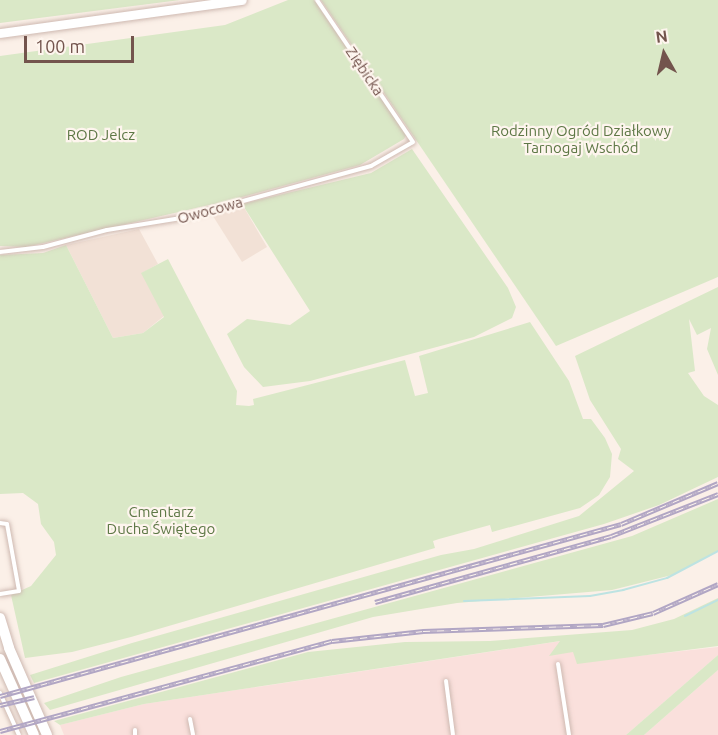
<!DOCTYPE html>
<meta charset="utf-8">
<style>
body{margin:0}
#map{position:relative;width:718px;height:735px;overflow:hidden;background:#fbf0e8;font-family:Ubuntu,sans-serif}
div>[style]{position:absolute}
[style*='--x']{left:calc(var(--x)*1px);top:calc(var(--y)*1px);width:calc(var(--w)*1px);rotate:calc(var(--a)*1deg)}
.residential>*{inset:0;background:#f2e1d6}
.commercial>*{inset:0;background:#fae0dc}
.green>*{inset:0;background:#dae8c7}
.stream>*{height:2px;margin:-1px;padding:0 1px;transform-origin:1px;border-radius:1px;background:#bde3e2}
.roads{filter:drop-shadow(0 0 2px #ceb9b1) drop-shadow(0 0 2px #ceb9b1)}
.service>*{height:4px;margin:-2px;padding:0 2px;transform-origin:2px;border-radius:2px;background:#fff}
.tertiary>*{height:9px;margin:-4.5px;padding:0 4.5px;transform-origin:4.5px;border-radius:4.5px;background:#fff}
.secondary>*{height:10px;margin:-5px;padding:0 5px;transform-origin:5px;border-radius:5px;background:#fff}
.rail>*{height:4.5px;margin-top:-2.25px;transform-origin:0;background:repeating-linear-gradient(90deg,#fef5ee 0 7px,#b1a6c4 0 14px);box-sizing:border-box;border-block:2px solid #b1a6c4}
span{translate:-50% -50%;white-space:nowrap;text-align:center;line-height:1.15;-webkit-text-stroke:4.5px #fef5ee;paint-order:stroke}
.street-label{font-size:15px;color:#73544d}
.park-label{font-size:15px;color:#5e7846}
.north{position:absolute;left:634px;top:24px;width:60px;height:60px;-webkit-text-stroke:4px #fef5ee;paint-order:stroke;rotate:352deg;font-size:16px;font-weight:700;line-height:24px;text-align:center;color:#73544d}
.north::after{content:'';display:block;margin:auto;width:21px;height:27px;background:#73544d;clip-path:polygon(50% 0,100% 100%,50% 72%,0 100%)}
.scale{position:absolute;left:24px;top:36px;width:110px;height:27px;box-sizing:border-box;border:3px solid #73544d;border-top:0;padding-left:8px;font-size:18px;line-height:21px;white-space:nowrap;color:#73544d;-webkit-text-stroke:4px #fef5ee;paint-order:stroke}
</style>
<div id="map">
<div class="residential">
<i style="clip-path:polygon(242px 204px,267px 247px,242px 262px,211px 213px)"></i>
<i style="clip-path:polygon(139px 229px,158px 264px,142px 273px,164px 316px,143px 333px,113px 338px,66px 245px)"></i>
</div>
<div class="commercial">
<i style="clip-path:polygon(561px 641px,638px 656px,718px 647px,718px 655px,626px 735px,64px 735px,60px 725px,144px 704px)"></i>
<i style="clip-path:polygon(718px 670px,718px 735px,644px 735px)"></i>
</div>
<div class="green">
<i style="clip-path:polygon(0 0,180px 0,0 23px)"></i>
<i style="clip-path:polygon(288px 0,314px 0,406px 135px,404px 139px,360px 165px,231px 200px,26px 247px,0 246px,0 56px,225px 25px)"></i>
<i style="clip-path:polygon(321px 0,718px 0,718px 277px,556px 346px)"></i>
<i style="clip-path:polygon(412px 149px,508px 288px,516px 307px,512px 318px,474px 337px,310px 381px,263px 387px,244px 367px,227px 334px,247px 319px,290px 325px,310px 311px,242px 204px,371px 173px)"></i>
<i style="clip-path:polygon(66px 245px,113px 338px,143px 333px,164px 317px,141px 273px,168px 259px,237px 391px,236px 405px,249px 406px,254px 405px,253px 399px,405px 360px,415px 396px,428px 393px,419px 356px,530px 322px,569px 381px,583px 419px,591px 419px,605px 438px,612px 454px,610px 477px,599px 495px,580px 508px,492px 532px,490px 525px,439px 539px,433px 541px,435px 548px,131px 637px,72px 652px,25px 658px,11px 595px,31px 586px,56px 555px,54px 542px,41px 524px,38px 504px,23px 493px,0 494px,0 255px,43px 253px)"></i>
<i style="clip-path:polygon(718px 287px,718px 375px,707px 349px,711px 328px,697px 335px,689px 319px,695px 371px,688px 373px,704px 396px,718px 405px,718px 477px,659px 505px,604px 524px,34px 683px,30px 675px,132px 643px,441px 555px,474px 549px,579px 516px,634px 471px,618px 459px,621px 449px,590px 400px,575px 356px)"></i>
<i style="clip-path:polygon(718px 499px,718px 551px,672px 575px,612px 590px,457px 603px,373px 617px,50px 710px,44px 703px,121px 677px,632px 536px)"></i>
<i style="clip-path:polygon(718px 598px,718px 646px,577px 664px,573px 652px,549px 656px,560px 641px,144px 704px,60px 725px,54px 721px,308px 652px,405px 642px,490px 641px,632px 630px,674px 619px)"></i>
<i style="clip-path:polygon(718px 655px,718px 670px,644px 735px,626px 735px)"></i>
</div>
<div class="stream">
<i style="--x:464;--y:601;--w:126;--a:-2.3"></i>
<i style="--x:590;--y:596;--w:34;--a:-10"></i>
<i style="--x:623;--y:590;--w:46;--a:-15.3"></i>
<i style="--x:667;--y:578;--w:58;--a:-27.9"></i>
<i style="--x:685;--y:616;--w:37;--a:-26"></i>
</div>
<div class="roads">
<div class="service">
<i style="--x:0;--y:252;--w:43;--a:-6.6"></i>
<i style="--x:43;--y:247;--w:66;--a:-14.9"></i>
<i style="--x:107;--y:230;--w:75;--a:-9.2"></i>
<i style="--x:181;--y:218;--w:197;--a:-15.3"></i>
<i style="--x:371;--y:166;--w:48;--a:-29.7"></i>
<i style="--x:413;--y:142;--w:171;--a:-124.1"></i>
<i style="--x:0;--y:523;--w:7;--a:8"></i>
<i style="--x:7;--y:524;--w:68;--a:79.8"></i>
<i style="--x:19;--y:591;--w:19;--a:171"></i>
<i style="--x:558;--y:664;--w:72;--a:81.2"></i>
<i style="--x:446;--y:681;--w:54;--a:82.6"></i>
<i style="--x:0;--y:693;--w:46;--a:65.7"></i>
<i style="--x:190;--y:719;--w:16;--a:79"></i>
<i style="--x:135;--y:730;--w:5;--a:90"></i>
</div>
<div class="tertiary">
<i style="--x:0;--y:33;--w:244;--a:-7.8"></i>
</div>
<div class="secondary">
<i style="--x:0;--y:618;--w:31;--a:73"></i>
<i style="--x:9;--y:648;--w:95;--a:66.4"></i>
<i style="--x:0;--y:659;--w:83;--a:65.9"></i>
</div>
</div>
<div class="rail">
<i style="--x:375;--y:602;--w:245;--a:-15.6"></i>
<i style="--x:611;--y:536;--w:115;--a:-21.4"></i>
<i style="--x:0;--y:696;--w:644;--a:-15.48"></i>
<i style="--x:621;--y:524;--w:105;--a:-22.9"></i>
<i style="--x:0;--y:705;--w:35;--a:-13"></i>
<i style="--x:0;--y:731;--w:344;--a:-15.2"></i>
<i style="--x:332;--y:641;--w:92;--a:-6.3"></i>
<i style="--x:423;--y:631;--w:180;--a:-1.9"></i>
<i style="--x:603;--y:625;--w:51;--a:-13.5"></i>
<i style="--x:653;--y:613;--w:71;--a:-24"></i>
</div>
<div class="street-label">
<span style="left:365px;top:71px;rotate:56deg">Ziębicka</span>
<span style="left:210px;top:210px;rotate:-15deg">Owocowa</span>
</div>
<div class="park-label">
<span style="left:581px;top:139px">Rodzinny Ogród Działkowy<br>Tarnogaj Wschód</span>
<span style="left:101px;top:135px">ROD Jelcz</span>
<span style="left:161px;top:520px">Cmentarz<br>Ducha Świętego</span>
</div>
<div class="north">N</div>
<div class="scale">100 m</div>
</div>
